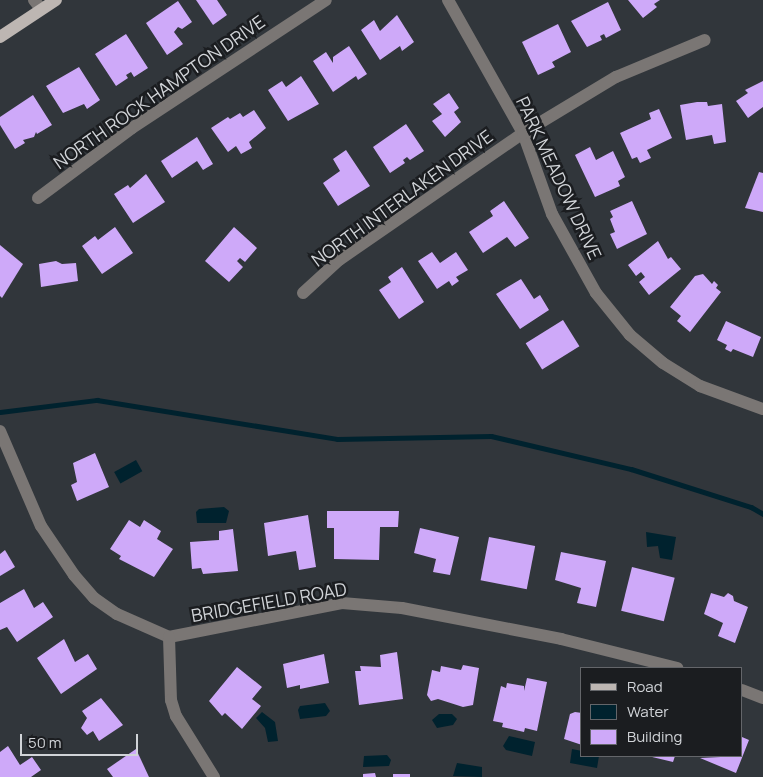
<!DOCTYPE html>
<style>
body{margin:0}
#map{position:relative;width:763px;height:777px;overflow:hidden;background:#31363b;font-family:Manrope,sans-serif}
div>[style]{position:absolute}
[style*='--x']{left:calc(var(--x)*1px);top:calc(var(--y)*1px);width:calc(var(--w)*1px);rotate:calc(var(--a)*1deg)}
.water>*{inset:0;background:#00222e;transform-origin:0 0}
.stream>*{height:5px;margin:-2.5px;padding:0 2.5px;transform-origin:2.5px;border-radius:2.5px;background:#00222e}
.building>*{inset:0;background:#cea9f9;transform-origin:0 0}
.minor>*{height:12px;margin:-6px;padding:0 6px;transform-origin:6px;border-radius:6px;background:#7a7674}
.major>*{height:12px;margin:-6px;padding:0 6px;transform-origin:6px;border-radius:6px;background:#bdb6b2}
span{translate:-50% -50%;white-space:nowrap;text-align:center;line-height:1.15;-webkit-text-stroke:5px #1b1d20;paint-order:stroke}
.street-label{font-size:18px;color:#d1d4d8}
.legend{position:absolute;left:580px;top:667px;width:162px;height:90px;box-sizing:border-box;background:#1b1d20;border:1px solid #64666a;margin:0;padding:6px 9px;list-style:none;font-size:15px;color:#d1d4d8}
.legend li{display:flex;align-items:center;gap:10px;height:25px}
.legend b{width:25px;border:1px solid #64666a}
.scale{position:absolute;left:20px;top:734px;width:118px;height:22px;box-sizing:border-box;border:2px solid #d1d4d8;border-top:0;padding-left:6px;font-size:15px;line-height:18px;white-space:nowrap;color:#d1d4d8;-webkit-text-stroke:4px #1b1d20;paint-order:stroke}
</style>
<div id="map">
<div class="water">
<i style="left:136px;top:460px;width:13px;height:25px;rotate:61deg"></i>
<i style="clip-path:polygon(224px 507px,229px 511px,226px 523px,197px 523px,196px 512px,199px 509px)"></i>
<i style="clip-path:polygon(646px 532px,676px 537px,672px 560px,660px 558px,658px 546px,647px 547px)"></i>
<i style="clip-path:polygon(325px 703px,330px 711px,326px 716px,300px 719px,298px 710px,300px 706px)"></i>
<i style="clip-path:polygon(262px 712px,275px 722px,278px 741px,268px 742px,265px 728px,256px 718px)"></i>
<i style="clip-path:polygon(439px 714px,452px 714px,457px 719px,453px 725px,437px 728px,432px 720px)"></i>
<i style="clip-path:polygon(509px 736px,535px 742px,532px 756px,506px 750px,503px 746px)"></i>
<i style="clip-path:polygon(572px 749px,582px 751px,582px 756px,599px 756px,597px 768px,570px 763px)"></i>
<i style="clip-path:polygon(387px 755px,391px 760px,389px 766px,363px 767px,364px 756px)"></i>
<i style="clip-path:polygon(457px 763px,482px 767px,482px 777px,453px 776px)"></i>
</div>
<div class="stream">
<i style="--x:0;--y:412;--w:98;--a:-7.1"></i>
<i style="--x:97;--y:400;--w:243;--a:9.2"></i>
<i style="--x:337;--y:439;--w:154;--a:-1.1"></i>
<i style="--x:491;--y:436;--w:144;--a:13.3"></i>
<i style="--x:631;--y:469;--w:126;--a:17.6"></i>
<i style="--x:751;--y:507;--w:14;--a:30"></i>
</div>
<div class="building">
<i style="clip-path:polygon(196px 0,217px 0,227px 15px,213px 25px)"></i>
<i style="clip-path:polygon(628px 0,660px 0,654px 4px,657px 7px,643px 18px)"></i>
<i style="clip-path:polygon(178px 1px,192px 22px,182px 29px,178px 27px,174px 32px,183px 44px,167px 55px,146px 23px)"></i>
<i style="clip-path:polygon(608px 2px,621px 30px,606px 38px,604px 34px,600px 36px,602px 40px,587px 47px,571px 21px)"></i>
<i style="clip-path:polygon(397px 15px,414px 42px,402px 51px,400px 46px,380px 60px,361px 30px,374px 20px,380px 31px)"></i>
<i style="clip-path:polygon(558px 24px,571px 52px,552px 62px,555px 67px,538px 75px,522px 42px)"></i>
<i style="clip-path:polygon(126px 34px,148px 68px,134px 77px,131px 72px,126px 75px,128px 78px,116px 86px,95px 54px)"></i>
<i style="clip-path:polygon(349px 46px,367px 74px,358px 80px,356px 76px,333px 92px,313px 61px,326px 52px,333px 63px,333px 57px)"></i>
<i style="clip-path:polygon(79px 67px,100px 100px,87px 109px,84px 104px,63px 113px,46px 86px)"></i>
<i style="clip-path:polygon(301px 76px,319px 104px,288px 121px,268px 90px,282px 81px,286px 87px)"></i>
<i style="clip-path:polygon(763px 81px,763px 107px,748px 118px,736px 101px,748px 93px,745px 90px)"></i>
<i style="clip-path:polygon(449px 93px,459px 108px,454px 112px,461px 122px,445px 137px,432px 121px,442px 114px,433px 104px)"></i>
<i style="clip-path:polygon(33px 95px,52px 125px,37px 134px,36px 132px,34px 137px,23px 140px,25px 143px,15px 149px,0 125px,0 117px)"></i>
<i style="clip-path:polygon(697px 102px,707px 102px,708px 106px,722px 104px,726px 142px,714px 144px,712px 135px,686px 140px,680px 105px)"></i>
<i style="clip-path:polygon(659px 109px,672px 138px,647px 150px,651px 158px,640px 163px,637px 157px,632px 159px,620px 133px,651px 119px,649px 113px)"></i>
<i style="clip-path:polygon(254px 110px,266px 128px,249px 142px,252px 148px,241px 154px,236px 146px,228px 152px,211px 128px,228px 117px,230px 119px,240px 113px,243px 117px)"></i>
<i style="clip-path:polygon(406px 124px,424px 151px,410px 160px,407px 157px,403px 160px,405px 163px,390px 173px,373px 147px)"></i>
<i style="clip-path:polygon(197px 137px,213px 164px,203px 170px,197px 161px,172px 178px,161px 161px)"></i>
<i style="clip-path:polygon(590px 147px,596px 160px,613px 151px,625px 177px,618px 181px,620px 186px,595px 197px,575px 155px)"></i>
<i style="clip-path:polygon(346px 150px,370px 186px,338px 206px,323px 183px,340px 171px,333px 159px)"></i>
<i style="clip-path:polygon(759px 172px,763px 173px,763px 212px,745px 208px)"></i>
<i style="clip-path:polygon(146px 174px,165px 202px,133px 223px,114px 194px,128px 185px,130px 188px)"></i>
<i style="clip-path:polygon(504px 201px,529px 238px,515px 247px,507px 237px,483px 253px,469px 232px,493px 216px,490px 211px)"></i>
<i style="clip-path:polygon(632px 201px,647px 234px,617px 249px,610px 234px,615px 232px,610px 219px,613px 217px,610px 211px)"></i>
<i style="clip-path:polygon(115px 227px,133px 253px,102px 274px,82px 246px,95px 236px,98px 240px)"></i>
<i style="clip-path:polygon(234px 227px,257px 248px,245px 262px,240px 258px,237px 261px,243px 267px,229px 282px,205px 261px)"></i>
<i style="clip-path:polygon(658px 241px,668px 259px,671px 257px,681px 269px,649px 295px,639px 282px,645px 277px,641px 272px,636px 276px,628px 265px)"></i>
<i style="clip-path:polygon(0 245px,23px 264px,2px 298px,0 296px)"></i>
<i style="clip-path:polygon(432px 252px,440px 263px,456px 252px,468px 270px,456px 277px,459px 281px,452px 286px,449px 281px,437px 289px,418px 261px)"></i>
<i style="clip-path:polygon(56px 261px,62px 264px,76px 263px,78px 281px,41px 287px,39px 264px)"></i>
<i style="clip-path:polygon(402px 267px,424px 302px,399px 319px,379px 290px,391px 282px,388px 277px)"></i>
<i style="clip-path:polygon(703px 274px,712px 284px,714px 281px,718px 285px,716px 288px,721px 292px,690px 332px,677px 321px,681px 316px,670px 307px,695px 276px)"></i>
<i style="clip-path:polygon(521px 279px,534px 299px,540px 295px,549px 310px,520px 329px,496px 294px)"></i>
<i style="left:563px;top:320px;width:31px;height:44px;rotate:58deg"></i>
<i style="clip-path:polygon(726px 321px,761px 337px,753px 357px,733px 349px,731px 352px,725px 349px,727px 345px,717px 340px)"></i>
<i style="clip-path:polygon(95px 453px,109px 487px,77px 501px,71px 485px,77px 482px,73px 463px)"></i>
<i style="clip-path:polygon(327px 511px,399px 511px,398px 527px,380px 527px,379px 560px,334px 559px,334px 528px,327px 528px)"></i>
<i style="clip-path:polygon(308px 515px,316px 567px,299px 570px,296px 551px,268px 556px,264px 523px)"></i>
<i style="clip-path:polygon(129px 520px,140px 527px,144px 520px,161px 531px,157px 539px,173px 549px,154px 577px,119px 559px,121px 556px,110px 549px)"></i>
<i style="clip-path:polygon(420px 528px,459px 537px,450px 575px,433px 572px,436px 559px,414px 553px)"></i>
<i style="clip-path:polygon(233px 529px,238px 571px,203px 574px,201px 568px,192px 569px,190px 542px,219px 540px,219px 531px)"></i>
<i style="left:489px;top:537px;width:47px;height:44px;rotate:11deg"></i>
<i style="clip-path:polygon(5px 550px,15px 567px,0 576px,0 554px)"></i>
<i style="clip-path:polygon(561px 552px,606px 561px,596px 607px,577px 603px,581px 588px,555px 580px)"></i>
<i style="left:632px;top:567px;width:44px;height:45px;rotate:14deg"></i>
<i style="clip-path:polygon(24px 589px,34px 608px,43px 602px,53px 617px,17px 642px,7px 627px,0 630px,0 603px)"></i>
<i style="clip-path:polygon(711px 593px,724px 597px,728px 593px,733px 596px,734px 601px,748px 607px,735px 643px,718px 636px,723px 623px,704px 614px)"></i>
<i style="clip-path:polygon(64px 639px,75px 662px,88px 654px,97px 669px,61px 694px,37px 658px)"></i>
<i style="clip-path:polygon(397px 652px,403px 699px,359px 705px,355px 671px,361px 671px,360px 666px,381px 667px,380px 655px)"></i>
<i style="clip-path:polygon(324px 654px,329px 683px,300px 689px,300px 685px,287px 688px,283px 664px)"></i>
<i style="clip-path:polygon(463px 665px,479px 668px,473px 705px,463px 707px,438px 699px,431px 701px,427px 695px,432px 670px,440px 672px,441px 666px,461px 670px)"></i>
<i style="clip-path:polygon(237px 667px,262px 687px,252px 699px,261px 706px,242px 729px,225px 713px,222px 716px,209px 701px)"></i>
<i style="clip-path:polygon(527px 678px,547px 682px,537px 731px,525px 728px,524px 732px,502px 727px,503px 723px,493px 721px,501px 686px,506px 688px,507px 683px,524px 686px,524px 691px)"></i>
<i style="clip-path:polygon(101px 698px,123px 725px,99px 741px,93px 731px,87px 735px,81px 728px,87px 718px,82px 711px)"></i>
<i style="clip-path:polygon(575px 712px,582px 713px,582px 745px,564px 739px,570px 714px)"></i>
<i style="clip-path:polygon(742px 737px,749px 740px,736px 773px,700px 758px,742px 756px)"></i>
<i style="clip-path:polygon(8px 746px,20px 765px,32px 757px,41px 770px,31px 777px,0 777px,0 752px)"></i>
<i style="clip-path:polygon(136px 749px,149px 777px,113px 777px,107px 769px)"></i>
<i style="clip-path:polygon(648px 756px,675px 756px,673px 762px)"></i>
<i style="clip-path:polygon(375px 773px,376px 777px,363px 777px,363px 774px)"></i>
<i style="left:393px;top:774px;width:17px;height:3px"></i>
</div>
<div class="minor">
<i style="--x:34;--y:0;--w:11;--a:52"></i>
<i style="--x:448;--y:0;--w:153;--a:60.6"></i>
<i style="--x:523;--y:133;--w:86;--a:70.3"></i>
<i style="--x:552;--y:214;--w:90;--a:60.9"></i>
<i style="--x:596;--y:293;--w:54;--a:51"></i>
<i style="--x:630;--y:335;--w:43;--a:40.3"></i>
<i style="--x:663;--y:363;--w:44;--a:31.9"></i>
<i style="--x:700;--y:386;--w:67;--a:20.1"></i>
<i style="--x:38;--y:198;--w:117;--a:-36.7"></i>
<i style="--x:132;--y:128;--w:232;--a:-33.4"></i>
<i style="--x:303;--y:293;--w:49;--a:-42.5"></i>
<i style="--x:339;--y:260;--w:224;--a:-34.6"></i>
<i style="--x:523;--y:133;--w:109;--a:-31.1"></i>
<i style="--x:616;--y:77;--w:96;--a:-22.6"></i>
<i style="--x:0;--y:431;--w:103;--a:66.7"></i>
<i style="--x:41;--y:526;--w:59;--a:56"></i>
<i style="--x:74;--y:575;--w:30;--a:49"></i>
<i style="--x:94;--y:598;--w:28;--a:35"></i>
<i style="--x:117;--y:614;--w:57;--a:23.9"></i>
<i style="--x:169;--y:637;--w:176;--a:-11.1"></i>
<i style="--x:342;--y:603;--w:60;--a:4.8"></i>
<i style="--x:402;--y:608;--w:162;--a:11"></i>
<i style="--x:561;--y:639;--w:120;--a:14"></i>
<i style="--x:169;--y:637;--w:63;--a:88.2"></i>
<i style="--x:171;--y:700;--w:17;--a:73"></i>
<i style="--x:176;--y:716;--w:72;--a:58.1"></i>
<i style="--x:742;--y:690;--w:22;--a:21"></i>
</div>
<div class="major">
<i style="--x:0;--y:37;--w:67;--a:-33.5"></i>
</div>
<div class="street-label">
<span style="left:159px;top:92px;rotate:-35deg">NORTH ROCK HAMPTON DRIVE</span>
<span style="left:559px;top:178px;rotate:65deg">PARK MEADOW DRIVE</span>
<span style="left:402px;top:198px;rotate:-36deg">NORTH INTERLAKEN DRIVE</span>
<span style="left:269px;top:602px;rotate:-10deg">BRIDGEFIELD ROAD</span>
</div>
<ul class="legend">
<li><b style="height:6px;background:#bdb6b2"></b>Road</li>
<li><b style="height:14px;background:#00222e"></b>Water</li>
<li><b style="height:14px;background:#cea9f9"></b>Building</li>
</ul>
<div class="scale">50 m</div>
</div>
